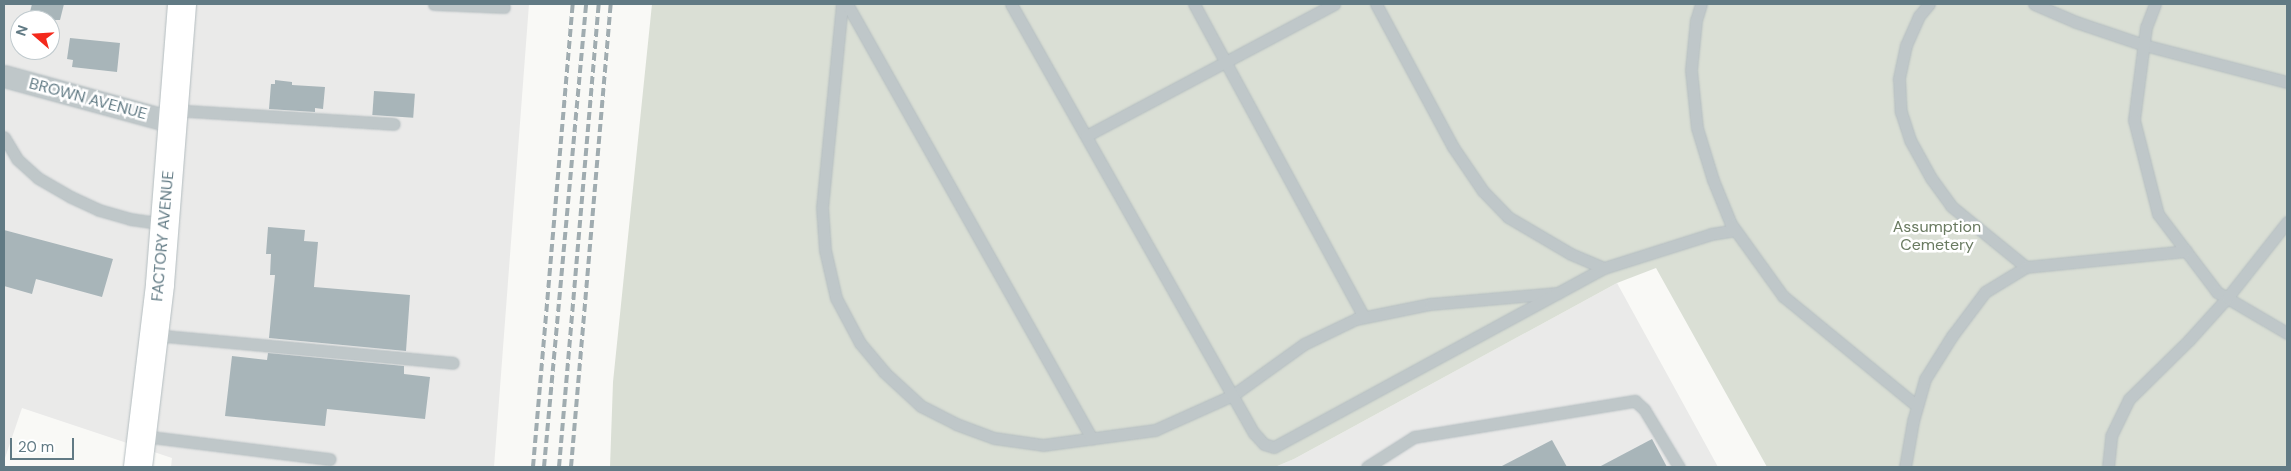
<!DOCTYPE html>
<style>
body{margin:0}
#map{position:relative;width:2291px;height:471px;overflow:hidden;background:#f9f9f6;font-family:"DM Sans",sans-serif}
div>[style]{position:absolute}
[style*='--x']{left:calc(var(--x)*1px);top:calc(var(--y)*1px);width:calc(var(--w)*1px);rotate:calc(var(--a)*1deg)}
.built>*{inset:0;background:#eaeae9}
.green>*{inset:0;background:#dadfd5}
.building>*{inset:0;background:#a8b5b9;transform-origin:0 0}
.roads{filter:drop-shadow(0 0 1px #b4bdc0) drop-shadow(0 0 1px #b4bdc0)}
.lane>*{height:11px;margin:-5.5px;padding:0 5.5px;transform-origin:5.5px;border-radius:5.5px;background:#bfc7c9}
.street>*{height:21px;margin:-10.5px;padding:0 10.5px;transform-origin:10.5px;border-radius:10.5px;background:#bfc7c9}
.secondary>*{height:28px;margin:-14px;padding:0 14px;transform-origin:14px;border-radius:14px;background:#fff}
.rail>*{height:4px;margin-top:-2px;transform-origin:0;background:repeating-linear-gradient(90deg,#a0acb0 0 8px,transparent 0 12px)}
span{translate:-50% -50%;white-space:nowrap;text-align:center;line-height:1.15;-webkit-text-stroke:5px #fff;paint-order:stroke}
.street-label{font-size:16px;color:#617a84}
.park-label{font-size:16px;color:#6a7b61}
.frame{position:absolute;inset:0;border:5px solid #617a84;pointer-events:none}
.north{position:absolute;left:10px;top:10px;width:50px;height:50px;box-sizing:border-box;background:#fff;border:1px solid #c0cace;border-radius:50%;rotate:289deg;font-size:14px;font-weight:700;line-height:20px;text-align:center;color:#617a84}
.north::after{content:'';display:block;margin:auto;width:18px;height:22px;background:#f4291c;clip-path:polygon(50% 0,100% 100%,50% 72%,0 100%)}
.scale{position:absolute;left:10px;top:438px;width:64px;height:22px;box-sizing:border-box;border:2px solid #617a84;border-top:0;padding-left:6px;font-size:15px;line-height:18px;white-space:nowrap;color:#617a84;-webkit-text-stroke:4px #fff;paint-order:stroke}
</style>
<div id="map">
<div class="built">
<i style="clip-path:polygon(evenodd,4px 4px,529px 4px,494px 467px,171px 467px,172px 458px,22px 408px,4px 461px,4px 4px,20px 20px,50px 20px,50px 50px,20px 50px,20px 20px)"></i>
<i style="clip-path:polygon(1617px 283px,1718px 467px,1275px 467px,1294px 459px)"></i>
</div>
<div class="green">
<i style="clip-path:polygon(652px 4px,2287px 4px,2287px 467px,1767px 467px,1656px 268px,1617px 283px,1294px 459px,1275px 467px,610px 467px,613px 382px)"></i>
</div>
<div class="building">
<i style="clip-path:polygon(32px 4px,64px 4px,60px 20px,28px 20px)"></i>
<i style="clip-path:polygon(70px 38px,120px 43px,117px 72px,72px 67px,73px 60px,67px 59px)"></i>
<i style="clip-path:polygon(275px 80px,292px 82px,292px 85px,325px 87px,323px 109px,315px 108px,315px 112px,269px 109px,271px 84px,275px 84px)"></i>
<i style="left:374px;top:91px;width:41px;height:24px;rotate:4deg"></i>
<i style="clip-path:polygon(268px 227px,305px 230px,304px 241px,318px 242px,314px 287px,410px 295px,406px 351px,269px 338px,275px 275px,270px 275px,271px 254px,266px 254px)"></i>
<i style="clip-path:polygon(4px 230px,113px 259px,102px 297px,36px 279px,32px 294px,4px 286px)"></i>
<i style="clip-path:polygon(268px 353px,404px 366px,404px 374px,430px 377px,425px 419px,327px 409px,325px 426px,225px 416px,232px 356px,267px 360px)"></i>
<i style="clip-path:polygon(1652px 439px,1667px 467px,1599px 467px)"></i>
<i style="clip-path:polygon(1552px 440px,1567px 467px,1500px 467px)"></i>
</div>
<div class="roads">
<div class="lane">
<i style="--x:434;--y:4;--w:70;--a:2.5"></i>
<i style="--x:842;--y:4;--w:204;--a:95.6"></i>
<i style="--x:822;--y:207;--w:43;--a:86"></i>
<i style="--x:825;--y:250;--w:49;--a:77.1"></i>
<i style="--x:836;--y:298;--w:51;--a:61.9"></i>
<i style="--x:860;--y:343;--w:38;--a:50"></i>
<i style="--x:884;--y:372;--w:50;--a:42.6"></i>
<i style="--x:921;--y:406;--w:39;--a:27"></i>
<i style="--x:956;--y:424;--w:40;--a:20.2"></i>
<i style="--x:994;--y:438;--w:49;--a:8.1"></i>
<i style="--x:1043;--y:445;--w:113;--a:-7.6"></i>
<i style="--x:1155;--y:430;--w:85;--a:-24.2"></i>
<i style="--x:1233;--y:395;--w:87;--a:-35.7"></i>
<i style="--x:1304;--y:344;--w:58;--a:-25.7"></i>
<i style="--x:1356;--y:319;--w:76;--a:-11.5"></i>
<i style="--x:1430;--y:304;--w:128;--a:-4.9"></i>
<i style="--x:847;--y:4;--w:499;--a:60.6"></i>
<i style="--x:1011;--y:4;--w:493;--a:60.5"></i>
<i style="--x:1254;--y:433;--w:15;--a:48"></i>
<i style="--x:1264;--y:444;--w:10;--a:17"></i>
<i style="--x:1274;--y:447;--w:375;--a:-28.5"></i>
<i style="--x:1194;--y:4;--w:356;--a:61.5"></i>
<i style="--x:1376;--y:4;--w:162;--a:61.7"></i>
<i style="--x:1453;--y:147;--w:53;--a:55.7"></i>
<i style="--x:1483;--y:191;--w:36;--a:46"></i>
<i style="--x:1508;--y:217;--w:73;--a:30.4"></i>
<i style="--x:1571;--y:254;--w:36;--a:23"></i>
<i style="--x:1604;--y:268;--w:112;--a:-17.6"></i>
<i style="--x:1711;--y:234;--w:24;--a:-9"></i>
<i style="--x:1701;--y:4;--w:17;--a:107"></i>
<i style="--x:1696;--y:20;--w:50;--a:95.7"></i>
<i style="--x:1691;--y:70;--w:58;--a:84.1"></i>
<i style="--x:1697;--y:128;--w:54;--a:72.9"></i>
<i style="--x:1713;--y:180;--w:48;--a:67.8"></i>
<i style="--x:1731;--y:224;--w:89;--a:54.2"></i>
<i style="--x:1783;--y:296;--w:173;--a:39.4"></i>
<i style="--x:1929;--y:4;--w:16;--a:130"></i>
<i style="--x:1919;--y:16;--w:32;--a:114"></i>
<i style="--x:1906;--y:45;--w:35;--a:102"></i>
<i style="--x:1899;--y:79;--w:33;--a:87"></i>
<i style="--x:1901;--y:112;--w:29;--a:72"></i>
<i style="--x:1910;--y:140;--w:43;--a:61.1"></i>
<i style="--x:1931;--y:178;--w:34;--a:54"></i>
<i style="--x:1951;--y:206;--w:97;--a:39.1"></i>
<i style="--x:2034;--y:4;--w:46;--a:23.2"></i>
<i style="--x:2076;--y:22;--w:72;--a:18.7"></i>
<i style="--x:2144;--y:45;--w:148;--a:14.5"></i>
<i style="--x:2155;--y:4;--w:25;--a:111"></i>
<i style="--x:2146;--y:27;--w:94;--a:97.4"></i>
<i style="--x:2134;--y:120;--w:97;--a:75.7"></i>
<i style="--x:2158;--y:214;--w:98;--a:52.9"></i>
<i style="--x:2217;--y:292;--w:81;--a:30.4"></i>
<i style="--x:173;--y:110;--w:221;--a:3.6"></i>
<i style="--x:1086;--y:136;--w:281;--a:-28"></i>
<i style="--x:4;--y:137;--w:26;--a:59"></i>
<i style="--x:17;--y:159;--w:28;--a:42"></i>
<i style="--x:38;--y:178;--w:38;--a:30"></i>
<i style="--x:71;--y:197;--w:31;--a:25"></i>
<i style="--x:99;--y:210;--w:32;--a:16"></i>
<i style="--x:130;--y:219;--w:34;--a:8"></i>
<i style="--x:154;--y:335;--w:300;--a:5.3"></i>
<i style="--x:142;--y:436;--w:189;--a:7"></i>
<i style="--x:1367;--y:467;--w:56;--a:-32.6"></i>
<i style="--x:1414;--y:437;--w:224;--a:-9.3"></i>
<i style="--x:1635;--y:401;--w:12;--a:42"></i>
<i style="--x:1644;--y:409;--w:68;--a:58.9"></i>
<i style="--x:1905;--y:467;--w:47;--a:-80.1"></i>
<i style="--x:1913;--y:421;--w:44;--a:-74.1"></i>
<i style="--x:1925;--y:379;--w:51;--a:-57.9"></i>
<i style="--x:1952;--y:336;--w:55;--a:-53.1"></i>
<i style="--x:1985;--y:292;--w:48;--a:-31.4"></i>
<i style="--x:2026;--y:267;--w:161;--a:-5.7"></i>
<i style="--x:2108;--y:467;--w:31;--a:-84"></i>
<i style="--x:2111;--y:436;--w:41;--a:-64.1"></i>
<i style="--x:2129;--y:399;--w:84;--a:-44.5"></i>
<i style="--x:2189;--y:340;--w:57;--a:-47.9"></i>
<i style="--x:2227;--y:298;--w:97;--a:-51.7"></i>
</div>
<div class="street">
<i style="--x:4;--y:76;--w:174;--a:15.3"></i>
</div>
<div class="secondary">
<i style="--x:138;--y:467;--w:184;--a:-83.1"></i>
<i style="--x:160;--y:284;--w:281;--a:-85.5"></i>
</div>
</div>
<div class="rail">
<i style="--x:533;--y:467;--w:465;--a:-85.1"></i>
<i style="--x:544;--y:467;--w:465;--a:-84.8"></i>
<i style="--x:559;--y:467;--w:465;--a:-85.1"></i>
<i style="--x:571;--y:467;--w:465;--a:-85.1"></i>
</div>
<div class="street-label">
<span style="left:88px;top:99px;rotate:15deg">BROWN AVENUE</span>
<span style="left:163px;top:236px;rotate:-85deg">FACTORY AVENUE</span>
</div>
<div class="park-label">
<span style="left:1937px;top:236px">Assumption<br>Cemetery</span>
</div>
<div class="frame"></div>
<div class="north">N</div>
<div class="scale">20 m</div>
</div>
